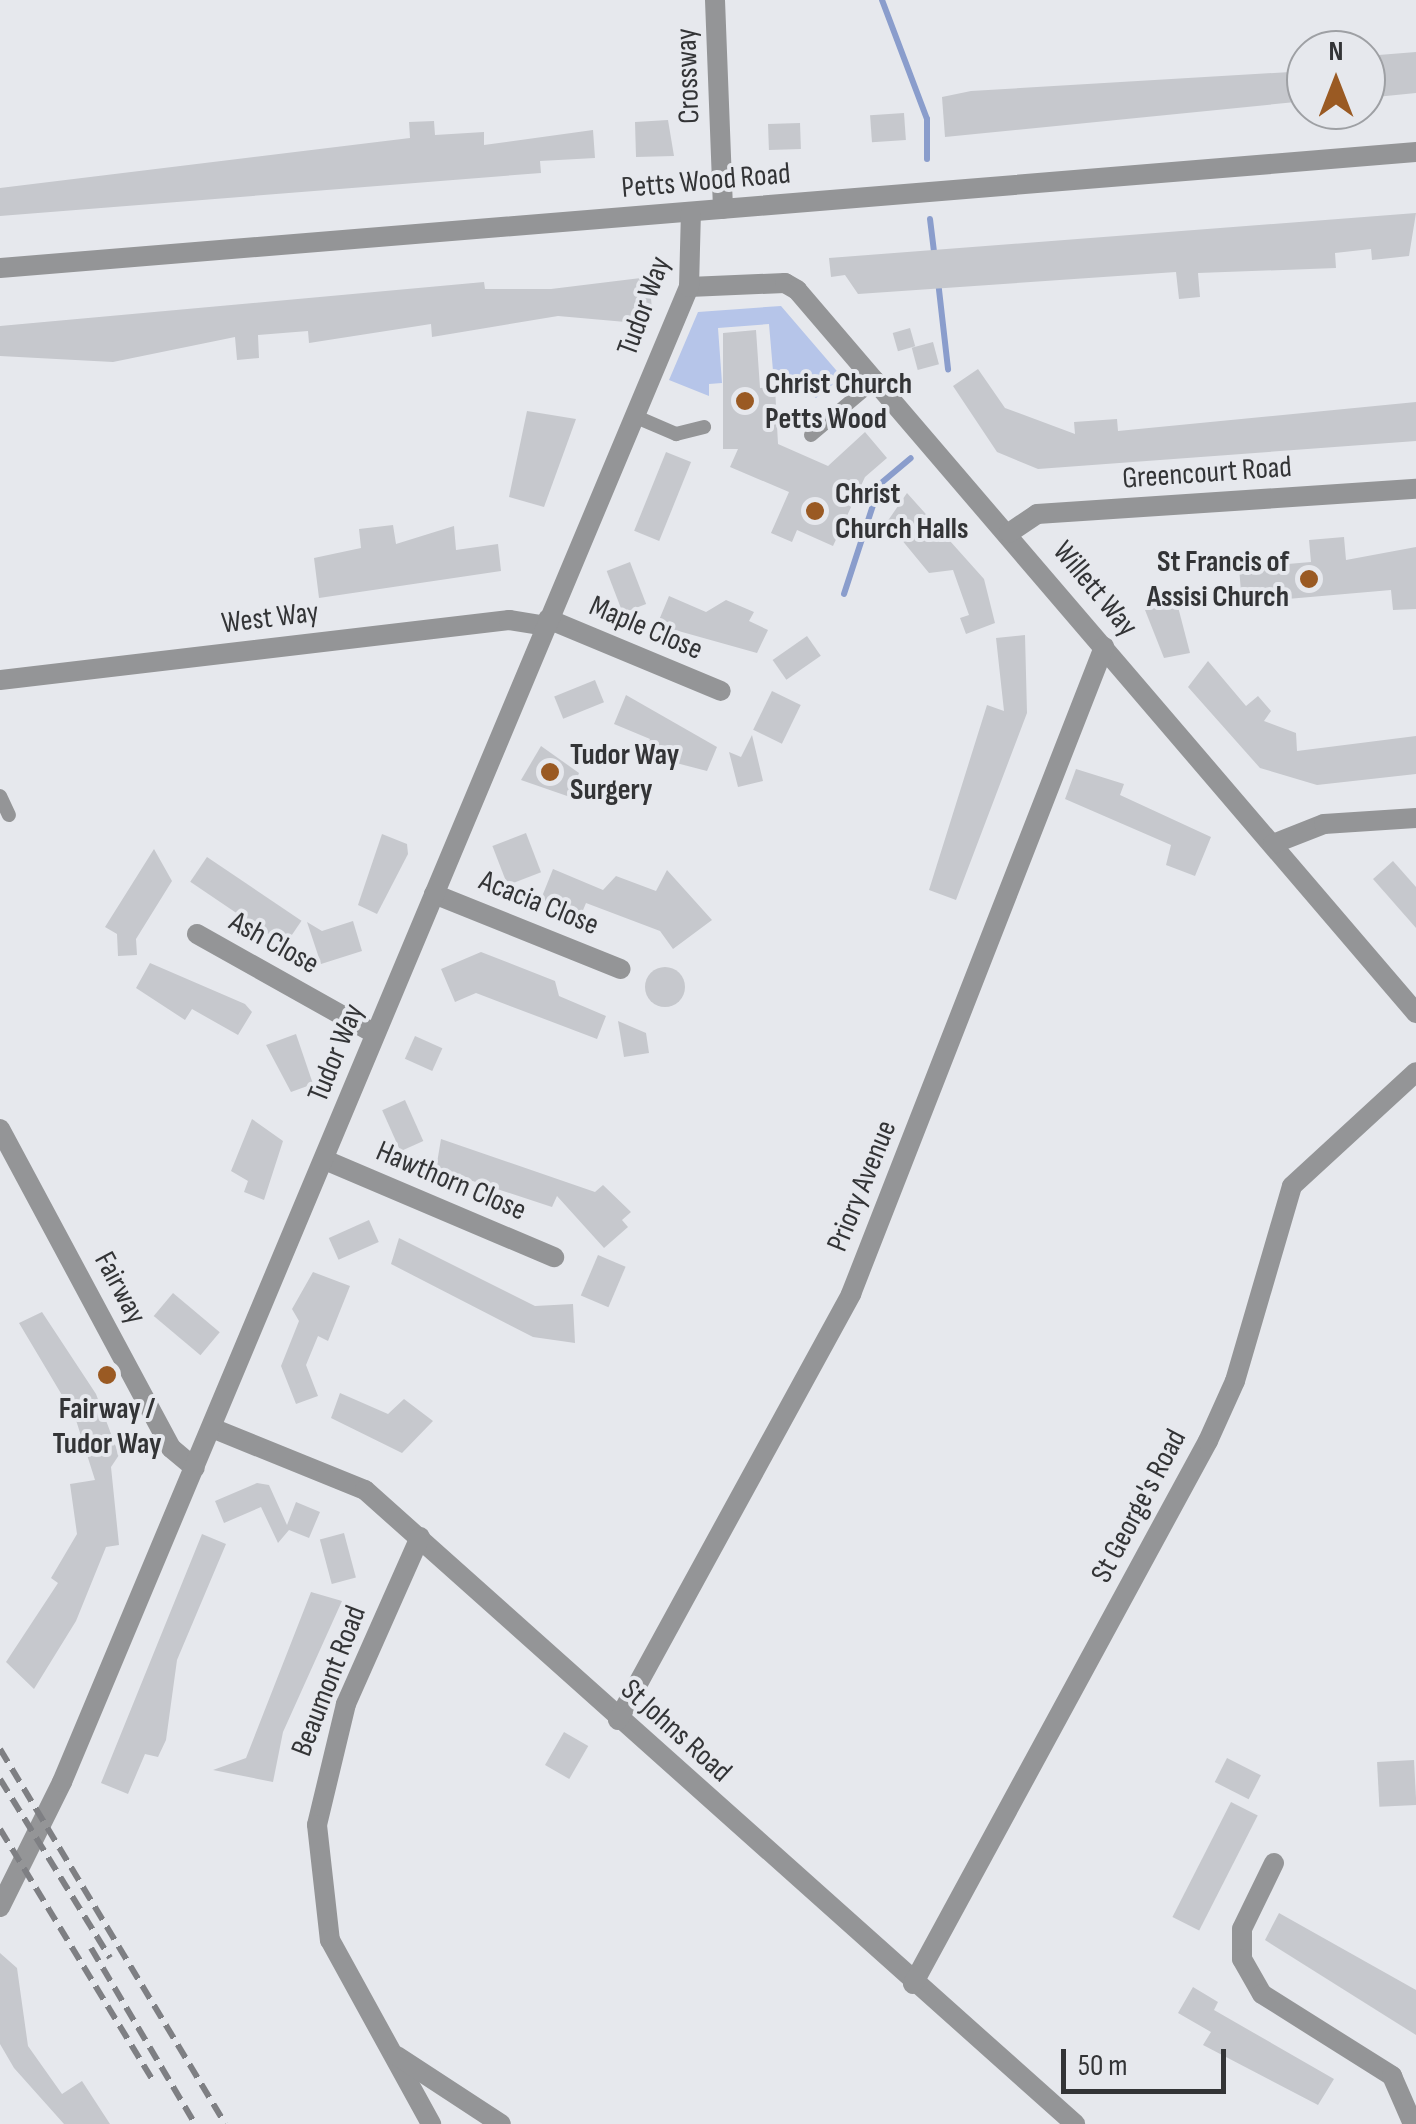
<!DOCTYPE html>
<style>
body{margin:0}
#map{position:relative;width:1416px;height:2124px;overflow:hidden;background:#e6e8ed;font-family:"Sofia Sans Condensed",sans-serif}
div>[style]{position:absolute}
[style*='--x']{left:calc(var(--x)*1px);top:calc(var(--y)*1px);width:calc(var(--w)*1px);rotate:calc(var(--a)*1deg)}
.green>*{inset:0;background:#b6c5e9}
.stream>*{height:6px;margin:-3px;padding:0 3px;transform-origin:3px;border-radius:3px;background:#8a9dcc}
.building>*{inset:0;background:#c6c8cd;transform-origin:0 0}
.round{border-radius:50%}
.service>*{height:14px;margin:-7px;padding:0 7px;transform-origin:7px;border-radius:7px;background:#949597}
.minor>*{height:20px;margin:-10px;padding:0 10px;transform-origin:10px;border-radius:10px;background:#949597}
.tertiary>*{height:20px;margin:-10px;padding:0 10px;transform-origin:10px;border-radius:10px;background:#949597}
.rail>*{height:6px;margin-top:-3px;transform-origin:0;background:repeating-linear-gradient(90deg,#7e7f83 0 15px,transparent 0 23px)}
.dots>*{width:28px;height:28px;translate:-50% -50%;box-sizing:border-box;border:5px solid #e6e8ed;border-radius:50%}
span{translate:-50% -50%;white-space:nowrap;text-align:center;line-height:1.15;-webkit-text-stroke:8px #e6e8ed;paint-order:stroke}
.street-label{font-size:30px;color:#333436}
.poi-label{font-size:30px;color:#333436;font-weight:700}
.left{translate:0 -50%;text-align:left}
.right{translate:-100% -50%;text-align:right}
.north{position:absolute;left:1286px;top:30px;width:100px;height:100px;box-sizing:border-box;background:#e6e8ed;border:2px solid #9ea0a4;border-radius:50%;rotate:0deg;font-size:28px;font-weight:700;line-height:40px;text-align:center;color:#333436}
.north::after{content:'';display:block;margin:auto;width:35px;height:45px;background:#9a5a23;clip-path:polygon(50% 0,100% 100%,50% 72%,0 100%)}
.scale{position:absolute;left:1061px;top:2049px;width:165px;height:45px;box-sizing:border-box;border:5px solid #333436;border-top:0;padding-left:12px;font-size:30px;line-height:35px;white-space:nowrap;color:#333436;-webkit-text-stroke:8px #e6e8ed;paint-order:stroke}
</style>
<div id="map">
<div class="green">
<i style="clip-path:polygon(781px 306px,842px 377px,816px 398px,773px 371px,769px 324px,718px 328px,722px 383px,709px 384px,709px 396px,669px 380px,698px 312px)"></i>
</div>
<div class="stream">
<i style="--x:882;--y:0;--w:127;--a:69.3"></i>
<i style="--x:927;--y:119;--w:40;--a:90"></i>
<i style="--x:930;--y:219;--w:39;--a:83"></i>
<i style="--x:938;--y:281;--w:89;--a:83.5"></i>
<i style="--x:844;--y:594;--w:116;--a:-71.9"></i>
<i style="--x:880;--y:484;--w:40;--a:-40"></i>
</div>
<div class="building">
<i style="clip-path:polygon(1416px 52px,1416px 93px,1366px 98px,1366px 56px)"></i>
<i style="clip-path:polygon(1306px 71px,1306px 101px,945px 137px,942px 97px,971px 91px)"></i>
<i style="left:904px;top:113px;width:27px;height:34px;rotate:86deg"></i>
<i style="clip-path:polygon(668px 120px,674px 156px,636px 157px,635px 122px)"></i>
<i style="clip-path:polygon(434px 121px,435px 135px,484px 132px,484px 145px,593px 130px,595px 158px,540px 161px,541px 173px,0 216px,0 188px,410px 138px,409px 122px)"></i>
<i style="left:800px;top:123px;width:26px;height:32px;rotate:88deg"></i>
<i style="clip-path:polygon(1416px 213px,1409px 256px,1372px 260px,1371px 249px,1335px 253px,1336px 268px,1198px 273px,1200px 297px,1179px 299px,1176px 272px,858px 294px,845px 275px,831px 277px,829px 258px)"></i>
<i style="clip-path:polygon(649px 277px,652px 309px,635px 310px,637px 323px,558px 316px,432px 337px,431px 324px,309px 343px,308px 331px,258px 335px,259px 358px,237px 360px,235px 337px,113px 362px,0 356px,0 326px,484px 282px,485px 289px,551px 289px)"></i>
<i style="left:910px;top:328px;width:19px;height:18px;rotate:74deg"></i>
<i style="clip-path:polygon(756px 330px,760px 388px,775px 387px,778px 444px,828px 466px,865px 432px,887px 458px,865px 477px,833px 546px,797px 530px,792px 542px,771px 533px,789px 492px,730px 467px,738px 449px,723px 449px,723px 333px)"></i>
<i style="left:933px;top:342px;width:23px;height:22px;rotate:75deg"></i>
<i style="clip-path:polygon(978px 369px,1005px 408px,1075px 434px,1074px 422px,1117px 419px,1118px 431px,1416px 402px,1416px 441px,1038px 469px,997px 452px,953px 386px)"></i>
<i style="clip-path:polygon(527px 411px,576px 419px,544px 507px,509px 497px)"></i>
<i style="left:666px;top:452px;width:27px;height:85px;rotate:22deg"></i>
<i style="clip-path:polygon(907px 493px,984px 579px,995px 623px,966px 634px,960px 618px,969px 615px,953px 570px,929px 573px,887px 522px)"></i>
<i style="clip-path:polygon(393px 525px,396px 544px,454px 526px,456px 550px,498px 544px,501px 571px,319px 598px,314px 558px,361px 548px,359px 529px)"></i>
<i style="clip-path:polygon(1344px 537px,1346px 560px,1416px 547px,1416px 609px,1393px 610px,1391px 590px,1242px 603px,1239px 568px,1311px 562px,1309px 540px)"></i>
<i style="left:630px;top:562px;width:45px;height:25px;rotate:69deg"></i>
<i style="clip-path:polygon(669px 596px,706px 612px,726px 600px,754px 612px,749px 621px,768px 630px,757px 653px,657px 625px)"></i>
<i style="clip-path:polygon(1177px 603px,1190px 653px,1164px 658px,1145px 610px)"></i>
<i style="clip-path:polygon(1025px 635px,1027px 713px,956px 900px,929px 890px,987px 705px,1004px 711px,996px 638px)"></i>
<i style="left:807px;top:636px;width:24px;height:42px;rotate:55deg"></i>
<i style="clip-path:polygon(1208px 661px,1246px 706px,1258px 696px,1271px 711px,1264px 721px,1296px 733px,1297px 751px,1416px 736px,1416px 774px,1317px 785px,1260px 768px,1188px 687px)"></i>
<i style="left:595px;top:680px;width:24px;height:44px;rotate:68deg"></i>
<i style="left:772px;top:691px;width:32px;height:43px;rotate:26deg"></i>
<i style="clip-path:polygon(626px 695px,717px 747px,707px 771px,657px 758px,646px 749px,650px 739px,614px 724px)"></i>
<i style="clip-path:polygon(752px 735px,763px 781px,738px 787px,729px 752px,741px 757px)"></i>
<i style="clip-path:polygon(541px 746px,579px 773px,570px 797px,521px 780px)"></i>
<i style="clip-path:polygon(1076px 769px,1124px 784px,1120px 795px,1211px 837px,1195px 876px,1166px 865px,1171px 845px,1065px 799px)"></i>
<i style="left:526px;top:833px;width:42px;height:36px;rotate:69deg"></i>
<i style="clip-path:polygon(382px 834px,407px 844px,408px 854px,377px 914px,358px 905px)"></i>
<i style="clip-path:polygon(154px 849px,172px 881px,136px 939px,137px 955px,118px 956px,117px 934px,105px 927px)"></i>
<i style="left:207px;top:857px;width:114px;height:30px;rotate:34deg"></i>
<i style="clip-path:polygon(1393px 861px,1416px 887px,1416px 928px,1373px 879px)"></i>
<i style="clip-path:polygon(553px 869px,603px 890px,616px 876px,656px 891px,667px 870px,712px 920px,673px 949px,660px 931px,586px 903px,581px 915px,541px 899px)"></i>
<i style="clip-path:polygon(353px 921px,362px 951px,321px 964px,307px 922px,322px 931px)"></i>
<i style="clip-path:polygon(481px 952px,555px 981px,559px 996px,606px 1016px,597px 1039px,476px 993px,455px 1002px,441px 969px)"></i>
<i style="clip-path:polygon(150px 963px,245px 1004px,252px 1012px,238px 1035px,192px 1009px,185px 1020px,136px 988px)"></i>
<i class="round" style="left:645px;top:967px;width:40px;height:40px"></i>
<i style="clip-path:polygon(618px 1021px,646px 1033px,649px 1053px,624px 1057px)"></i>
<i style="clip-path:polygon(296px 1034px,313px 1084px,291px 1092px,266px 1045px)"></i>
<i style="left:415px;top:1036px;width:30px;height:25px;rotate:24deg"></i>
<i style="left:405px;top:1100px;width:45px;height:25px;rotate:66deg"></i>
<i style="clip-path:polygon(252px 1119px,283px 1141px,264px 1200px,244px 1192px,248px 1181px,231px 1171px)"></i>
<i style="clip-path:polygon(441px 1139px,595px 1192px,603px 1185px,631px 1212px,622px 1220px,628px 1227px,604px 1248px,557px 1196px,552px 1207px,436px 1169px)"></i>
<i style="left:369px;top:1220px;width:24px;height:44px;rotate:66deg"></i>
<i style="clip-path:polygon(399px 1238px,535px 1306px,573px 1304px,575px 1343px,533px 1337px,391px 1264px)"></i>
<i style="left:598px;top:1255px;width:30px;height:44px;rotate:23deg"></i>
<i style="clip-path:polygon(313px 1272px,350px 1286px,328px 1341px,318px 1336px,306px 1365px,318px 1396px,296px 1404px,281px 1366px,299px 1321px,292px 1309px)"></i>
<i style="left:173px;top:1293px;width:61px;height:30px;rotate:40deg"></i>
<i style="clip-path:polygon(42px 1312px,96px 1394px,119px 1455px,111px 1467px,119px 1545px,106px 1547px,76px 1621px,34px 1689px,6px 1662px,58px 1583px,51px 1578px,77px 1534px,70px 1484px,95px 1480px,75px 1417px,19px 1323px)"></i>
<i style="clip-path:polygon(340px 1393px,388px 1414px,404px 1399px,433px 1421px,402px 1453px,331px 1418px)"></i>
<i style="clip-path:polygon(257px 1483px,269px 1485px,287px 1525px,296px 1502px,320px 1512px,309px 1538px,289px 1530px,278px 1543px,261px 1507px,224px 1523px,215px 1501px)"></i>
<i style="left:344px;top:1533px;width:46px;height:25px;rotate:75deg"></i>
<i style="clip-path:polygon(202px 1534px,226px 1544px,177px 1660px,166px 1740px,158px 1757px,145px 1754px,128px 1794px,101px 1783px)"></i>
<i style="clip-path:polygon(311px 1592px,342px 1601px,283px 1732px,273px 1782px,213px 1770px,246px 1758px)"></i>
<i style="left:564px;top:1732px;width:28px;height:38px;rotate:30deg"></i>
<i style="left:1227px;top:1758px;width:38px;height:27px;rotate:27deg"></i>
<i style="left:1414px;top:1760px;width:45px;height:37px;rotate:87deg"></i>
<i style="left:1231px;top:1802px;width:30px;height:129px;rotate:27deg"></i>
<i style="clip-path:polygon(1279px 1913px,1416px 1990px,1416px 2035px,1265px 1940px)"></i>
<i style="clip-path:polygon(0 1953px,17px 1968px,28px 2046px,62px 2094px,82px 2081px,110px 2124px,64px 2124px,14px 2068px,0 2044px)"></i>
<i style="clip-path:polygon(1193px 1987px,1218px 2002px,1214px 2010px,1334px 2079px,1318px 2105px,1203px 2045px,1211px 2032px,1178px 2013px)"></i>
</div>
<div class="service">
<i style="--x:634;--y:416;--w:46;--a:23.2"></i>
<i style="--x:676;--y:434;--w:29;--a:-14"></i>
<i style="--x:811;--y:435;--w:87;--a:-40.3"></i>
<i style="--x:0;--y:796;--w:21;--a:65"></i>
</div>
<div class="minor">
<i style="--x:715;--y:0;--w:209;--a:87.8"></i>
<i style="--x:689;--y:287;--w:96;--a:-2.4"></i>
<i style="--x:785;--y:283;--w:14;--a:30"></i>
<i style="--x:797;--y:290;--w:952;--a:49.43"></i>
<i style="--x:1009;--y:533;--w:34;--a:-34"></i>
<i style="--x:1037;--y:514;--w:380;--a:-3.8"></i>
<i style="--x:548;--y:619;--w:187;--a:22.6"></i>
<i style="--x:0;--y:680;--w:513;--a:-6.72"></i>
<i style="--x:509;--y:620;--w:37;--a:9"></i>
<i style="--x:1273;--y:844;--w:55;--a:-21.4"></i>
<i style="--x:1324;--y:824;--w:92;--a:-3.7"></i>
<i style="--x:434;--y:894;--w:201;--a:21.9"></i>
<i style="--x:197;--y:934;--w:204;--a:29.3"></i>
<i style="--x:325;--y:1160;--w:249;--a:23"></i>
<i style="--x:212;--y:1428;--w:165;--a:22.1"></i>
<i style="--x:365;--y:1490;--w:952;--a:41.76"></i>
<i style="--x:420;--y:1537;--w:183;--a:113.9"></i>
<i style="--x:346;--y:1704;--w:124;--a:103.5"></i>
<i style="--x:317;--y:1825;--w:116;--a:83.6"></i>
<i style="--x:330;--y:1940;--w:210;--a:61.2"></i>
<i style="--x:618;--y:1720;--w:486;--a:-61.3"></i>
<i style="--x:851;--y:1294;--w:695;--a:-68.64"></i>
<i style="--x:1274;--y:1863;--w:73;--a:115.9"></i>
<i style="--x:1242;--y:1929;--w:30;--a:90"></i>
<i style="--x:1242;--y:1959;--w:40;--a:60.3"></i>
<i style="--x:1262;--y:1994;--w:154;--a:32.2"></i>
<i style="--x:1392;--y:2076;--w:52;--a:66.4"></i>
<i style="--x:913;--y:1984;--w:618;--a:-61.49"></i>
<i style="--x:1208;--y:1441;--w:66;--a:-65.8"></i>
<i style="--x:1235;--y:1381;--w:203;--a:-73.7"></i>
<i style="--x:1292;--y:1186;--w:168;--a:-42.6"></i>
<i style="--x:397;--y:2056;--w:124;--a:33.2"></i>
</div>
<div class="tertiary">
<i style="--x:0;--y:268;--w:1421;--a:-4.68"></i>
<i style="--x:0;--y:1129;--w:362;--a:61.8"></i>
<i style="--x:171;--y:1448;--w:31;--a:40"></i>
<i style="--x:0;--y:1907;--w:140;--a:-63.6"></i>
<i style="--x:62;--y:1782;--w:1621;--a:-67.25"></i>
<i style="--x:689;--y:287;--w:75;--a:-88.5"></i>
</div>
<div class="rail">
<i style="--x:0;--y:1749;--w:437;--a:59"></i>
<i style="--x:0;--y:1779;--w:210;--a:58.4"></i>
<i style="--x:0;--y:1829;--w:295;--a:58.7"></i>
<i style="--x:91;--y:1948;--w:204;--a:59.4"></i>
</div>
<div class="dots">
<i style="left:745px;top:401px;background:#9a5a23"></i>
<i style="left:815px;top:511px;background:#9a5a23"></i>
<i style="left:1309px;top:579px;background:#9a5a23"></i>
<i style="left:550px;top:772px;background:#9a5a23"></i>
<i style="left:107px;top:1375px;background:#9a5a23"></i>
</div>
<div class="street-label">
<span style="left:688px;top:76px;rotate:-92deg">Crossway</span>
<span style="left:706px;top:181px;rotate:-5deg">Petts Wood Road</span>
<span style="left:644px;top:306px;rotate:-70deg">Tudor Way</span>
<span style="left:1207px;top:473px;rotate:-4deg">Greencourt Road</span>
<span style="left:1095px;top:589px;rotate:50deg">Willett Way</span>
<span style="left:270px;top:618px;rotate:-7deg">West Way</span>
<span style="left:646px;top:628px;rotate:23deg">Maple Close</span>
<span style="left:539px;top:903px;rotate:22deg">Acacia Close</span>
<span style="left:274px;top:943px;rotate:29deg">Ash Close</span>
<span style="left:336px;top:1053px;rotate:-68deg">Tudor Way</span>
<span style="left:451px;top:1181px;rotate:23deg">Hawthorn Close</span>
<span style="left:862px;top:1186px;rotate:-68deg">Priory Avenue</span>
<span style="left:120px;top:1288px;rotate:62deg">Fairway</span>
<span style="left:1139px;top:1506px;rotate:-62deg">St George's Road</span>
<span style="left:329px;top:1681px;rotate:-69deg">Beaumont Road</span>
<span style="left:676px;top:1731px;rotate:42deg">St Johns Road</span>
</div>
<div class="poi-label">
<span class="left" style="left:765px;top:401px">Christ Church<br>Petts Wood</span>
<span class="left" style="left:835px;top:511px">Christ<br>Church Halls</span>
<span class="right" style="left:1289px;top:579px">St Francis of<br>Assisi Church</span>
<span class="left" style="left:570px;top:772px">Tudor Way<br>Surgery</span>
<span style="left:107px;top:1426px">Fairway /<br>Tudor Way</span>
</div>
<div class="north">N</div>
<div class="scale">50 m</div>
</div>
